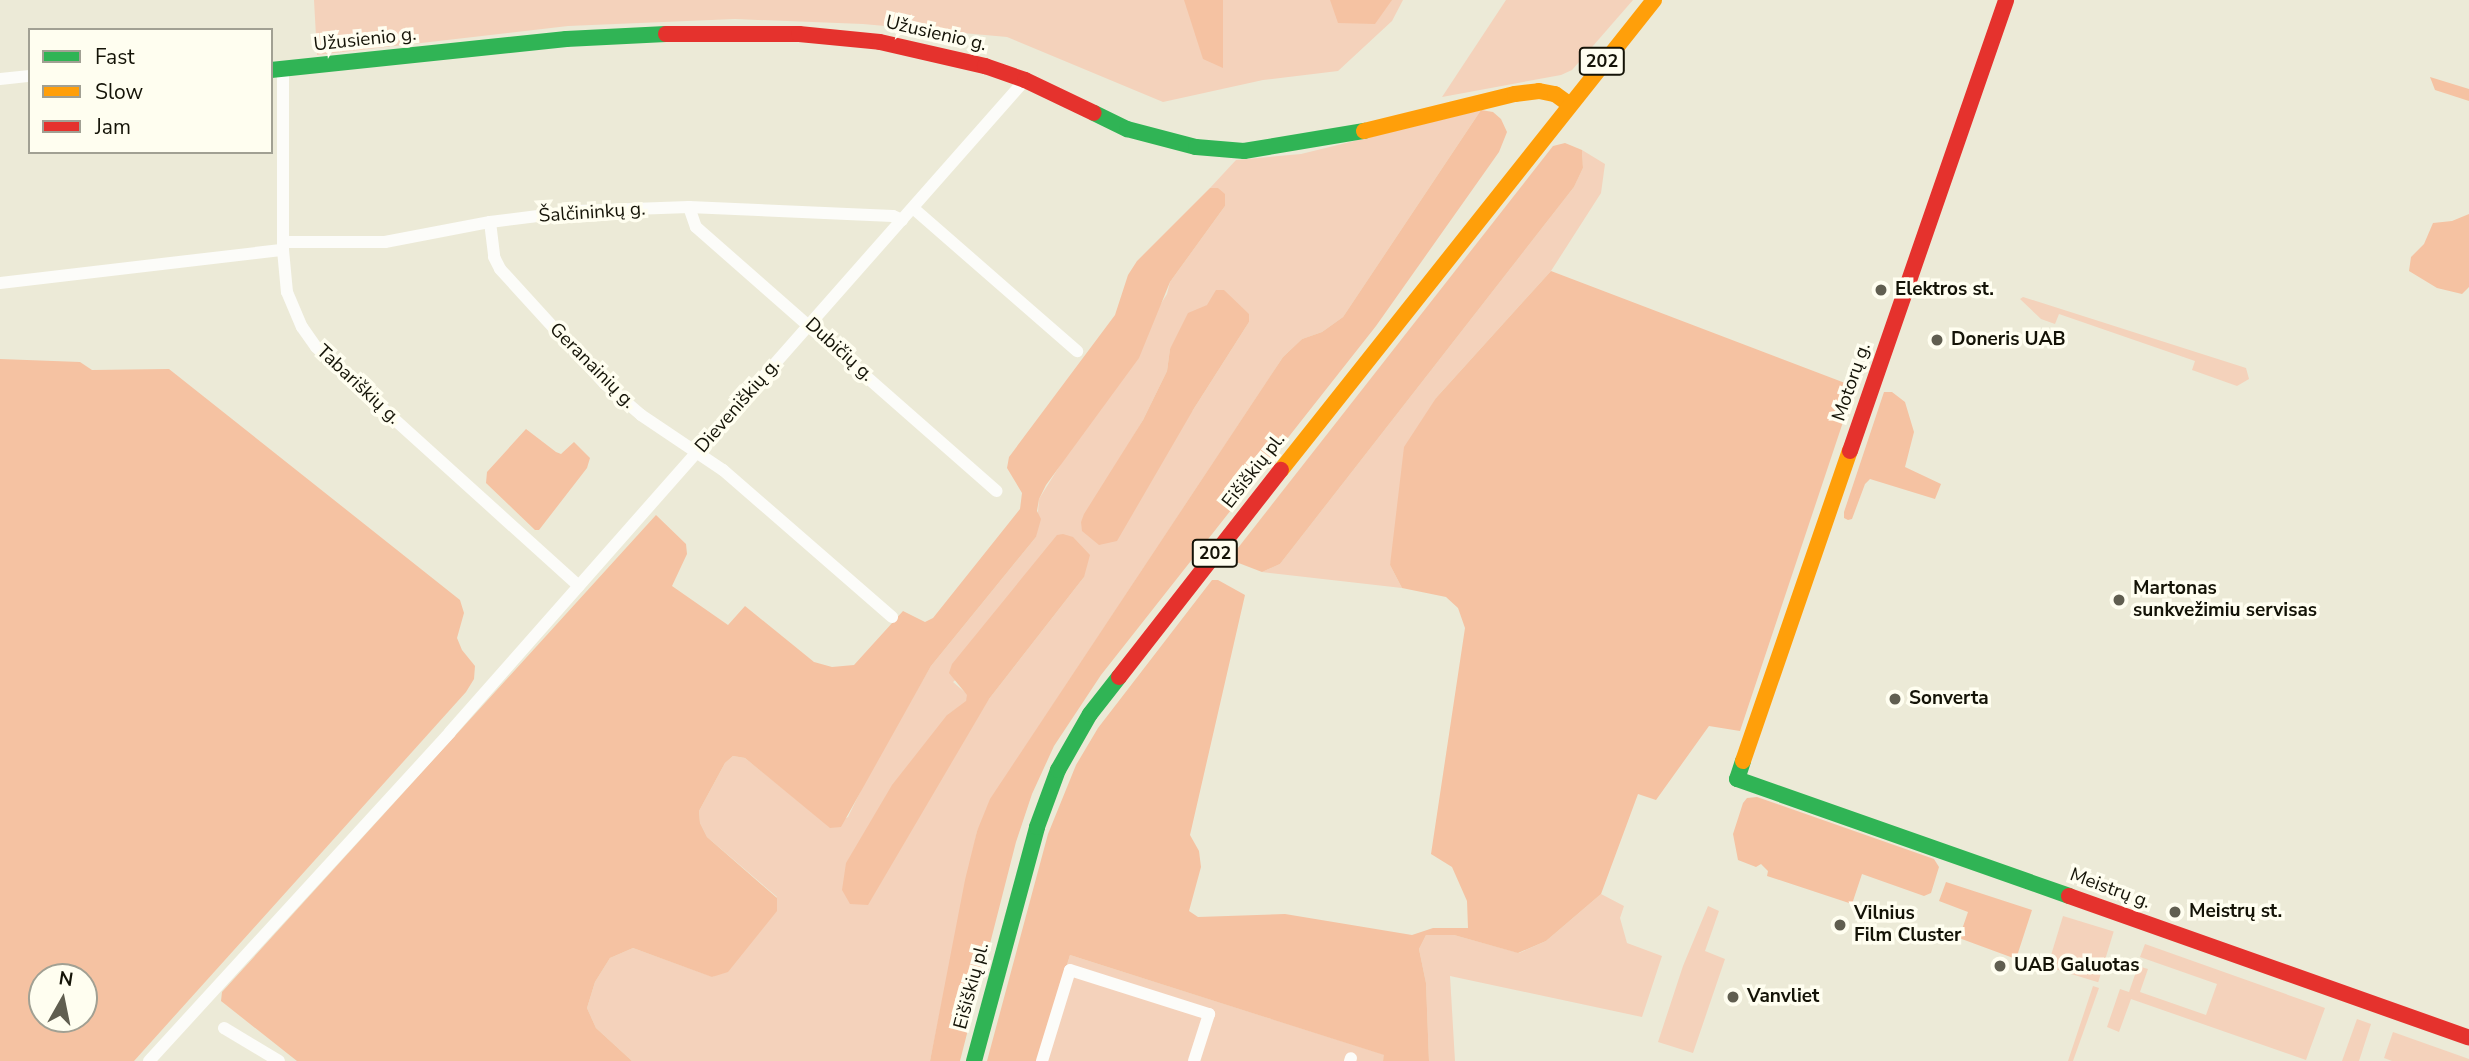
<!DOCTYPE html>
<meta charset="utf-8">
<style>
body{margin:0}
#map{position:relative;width:2469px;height:1061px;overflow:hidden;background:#ecead7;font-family:"Nunito Sans",sans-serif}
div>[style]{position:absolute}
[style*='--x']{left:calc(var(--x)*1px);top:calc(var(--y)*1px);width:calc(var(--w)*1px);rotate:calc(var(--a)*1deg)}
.green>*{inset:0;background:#f4d2bb;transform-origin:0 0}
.forest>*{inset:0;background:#f5c2a2}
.street>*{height:12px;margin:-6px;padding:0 6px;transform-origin:6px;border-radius:6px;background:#fcfcf9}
.fast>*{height:16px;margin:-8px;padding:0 8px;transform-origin:8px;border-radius:8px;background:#30b455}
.slow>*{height:16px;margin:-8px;padding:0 8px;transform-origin:8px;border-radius:8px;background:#ff9f0a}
.jam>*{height:16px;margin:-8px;padding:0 8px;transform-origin:8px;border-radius:8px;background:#e5322d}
.dots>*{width:19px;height:19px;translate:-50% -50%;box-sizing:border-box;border:4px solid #fffef0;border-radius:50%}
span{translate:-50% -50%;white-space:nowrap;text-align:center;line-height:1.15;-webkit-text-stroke:7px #fffef0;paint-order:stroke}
.shield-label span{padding:2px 5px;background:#fffef0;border:2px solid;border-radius:5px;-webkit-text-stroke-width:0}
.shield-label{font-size:18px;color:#141307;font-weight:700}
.street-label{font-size:19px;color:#141307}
.poi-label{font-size:19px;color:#141307;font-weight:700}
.left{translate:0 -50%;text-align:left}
.legend{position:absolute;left:28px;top:28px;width:245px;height:126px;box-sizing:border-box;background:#fffef0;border:2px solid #a1a093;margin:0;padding:9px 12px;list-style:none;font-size:21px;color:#141307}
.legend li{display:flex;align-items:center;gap:14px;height:35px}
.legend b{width:35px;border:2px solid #a1a093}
.north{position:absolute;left:28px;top:963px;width:70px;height:70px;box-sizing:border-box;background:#fffef0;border:2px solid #a1a093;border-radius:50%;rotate:9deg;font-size:19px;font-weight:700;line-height:28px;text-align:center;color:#141307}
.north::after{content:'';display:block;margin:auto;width:24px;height:32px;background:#605e50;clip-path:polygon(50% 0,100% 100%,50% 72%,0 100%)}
</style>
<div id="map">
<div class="green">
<i style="clip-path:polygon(314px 0,1403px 0,1392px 21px,1338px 71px,1263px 80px,1163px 102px,1007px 37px,863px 24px,735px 19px,568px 26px,317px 55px)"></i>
<i style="clip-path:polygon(1506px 0,1633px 0,1572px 70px,1561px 75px,1442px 97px)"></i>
<i style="clip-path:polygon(evenodd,1481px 110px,1343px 317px,1322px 332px,1302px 339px,1283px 357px,1019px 756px,977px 831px,930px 1061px,632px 1061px,596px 1028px,587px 1008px,595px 982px,610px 958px,633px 948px,713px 977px,777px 897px,707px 837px,700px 823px,699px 811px,725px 763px,733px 756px,745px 758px,830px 827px,848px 817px,870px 772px,931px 666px,1036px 537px,1039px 499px,1167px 294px,1170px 282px,1225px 206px,1218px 188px,1210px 188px,1236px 160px,1301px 154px,1481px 110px,1207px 305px,1249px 322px,1193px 410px,1081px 522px,1143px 420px,1167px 371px,1170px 349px,1207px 305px,1481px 110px,1084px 577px,989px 699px,947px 715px,966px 702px,968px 695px,953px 682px,1084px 577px)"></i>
<i style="clip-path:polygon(1582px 150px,1605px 164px,1601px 193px,1551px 271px,1436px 398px,1390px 565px,1402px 588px,1262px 572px,1280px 564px,1574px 187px,1583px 168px)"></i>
<i style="clip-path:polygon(2023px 297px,2246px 368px,2249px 379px,2237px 386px,2192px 370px,2195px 361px,2059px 314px,2055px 324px,2041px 319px,2020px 299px)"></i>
<i style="clip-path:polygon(1601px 894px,1624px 906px,1620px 918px,1627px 943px,1662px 956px,1642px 1017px,1450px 976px,1455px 1061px,1429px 1061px,1426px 983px,1419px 949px,1426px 935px,1454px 935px,1519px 953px,1546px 941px)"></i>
<i style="clip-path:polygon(1708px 906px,1719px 911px,1705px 951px,1725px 959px,1693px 1053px,1658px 1042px,1683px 966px)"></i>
<i style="left:2063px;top:916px;width:53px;height:53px;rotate:17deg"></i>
<i style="clip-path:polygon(2145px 944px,2325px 1008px,2306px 1060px,2131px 999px,2119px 1032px,2107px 1027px,2120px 989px,2129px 992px,2138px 966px,2148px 969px,2140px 992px,2206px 1015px,2217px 984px,2140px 957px)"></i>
<i style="clip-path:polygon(1070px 955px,1385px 1055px,1383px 1061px,1037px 1061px)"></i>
<i style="clip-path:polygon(2093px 986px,2099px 988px,2073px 1061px,2068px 1061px)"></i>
<i style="clip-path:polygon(2357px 1019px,2371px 1024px,2359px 1061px,2342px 1061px)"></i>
<i style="clip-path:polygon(2393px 1032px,2469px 1059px,2469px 1061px,2392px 1061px,2384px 1058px)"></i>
</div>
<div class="forest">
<i style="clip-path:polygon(1184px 0,1223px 0,1223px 68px,1203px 59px)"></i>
<i style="clip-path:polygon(1330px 0,1392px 0,1375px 24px,1338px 23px)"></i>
<i style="clip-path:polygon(2430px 77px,2469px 89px,2469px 101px,2435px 90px)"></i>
<i style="clip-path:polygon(1481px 110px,1493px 112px,1501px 119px,1507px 132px,1499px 152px,1376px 326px,1101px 675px,1054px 746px,1032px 794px,1016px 842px,960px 1061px,930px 1061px,965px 880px,977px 831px,990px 799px,1283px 357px,1302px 339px,1322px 332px,1343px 317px)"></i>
<i style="clip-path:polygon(1565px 143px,1582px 150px,1583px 168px,1574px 187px,1280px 564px,1262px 572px,1236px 562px,1234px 553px,1553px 146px)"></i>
<i style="clip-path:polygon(1210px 188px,1218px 188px,1225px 194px,1225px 206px,1170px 282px,1139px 358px,1046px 485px,1039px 499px,1037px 511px,1041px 519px,1036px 537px,931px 666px,841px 827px,830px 828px,745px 758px,733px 756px,725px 763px,699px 811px,700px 823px,707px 837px,777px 898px,777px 911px,728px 972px,712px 977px,633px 948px,610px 958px,595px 982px,587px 1008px,596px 1028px,632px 1061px,297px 1061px,221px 1001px,222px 992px,656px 515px,686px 544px,687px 554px,672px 586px,728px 625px,745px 606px,814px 662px,832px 667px,854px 665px,903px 611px,925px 622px,933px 618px,1020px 509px,1022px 493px,1007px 468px,1009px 457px,1115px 315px,1128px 275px,1137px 261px)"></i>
<i style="clip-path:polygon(2469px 214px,2469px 287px,2462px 294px,2437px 288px,2409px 271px,2411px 257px,2424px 244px,2433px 223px,2452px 221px)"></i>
<i style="clip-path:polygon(1551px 271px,1845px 383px,1852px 395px,1740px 731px,1709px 726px,1656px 800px,1638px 794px,1601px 894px,1546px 941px,1518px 953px,1454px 935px,1426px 935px,1419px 949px,1426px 983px,1429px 1061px,1383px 1061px,1384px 1055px,1070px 955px,1037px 1061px,987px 1061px,1048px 834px,1076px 765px,1098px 728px,1212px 580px,1218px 580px,1245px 595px,1190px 835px,1199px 851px,1201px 867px,1189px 911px,1198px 917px,1285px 914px,1412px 935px,1433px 928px,1468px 928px,1467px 901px,1452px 867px,1431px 854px,1465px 628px,1458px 608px,1446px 597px,1402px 588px,1390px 565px,1404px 447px,1436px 398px)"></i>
<i style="clip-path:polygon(1216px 290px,1224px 290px,1249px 314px,1249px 322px,1193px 410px,1117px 541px,1099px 545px,1082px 531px,1081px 522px,1084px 514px,1143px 420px,1167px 371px,1170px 349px,1188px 313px,1207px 305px)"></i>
<i style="clip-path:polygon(evenodd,0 359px,80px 362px,92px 370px,169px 369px,460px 600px,464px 613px,457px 638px,462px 650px,475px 666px,474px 679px,466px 692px,134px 1061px,0 1061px,0 359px,42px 977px,84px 977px,84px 1019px,42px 1019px,42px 977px)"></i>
<i style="clip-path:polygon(1884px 392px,1892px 392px,1905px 402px,1914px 432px,1905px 467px,1941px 484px,1935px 499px,1870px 479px,1865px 484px,1852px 519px,1848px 520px,1844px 518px,1844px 512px)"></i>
<i style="clip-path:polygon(526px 429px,556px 452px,561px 454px,574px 442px,590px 458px,587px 468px,539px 530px,535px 530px,486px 483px,487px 472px)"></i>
<i style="clip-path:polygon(1063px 534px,1073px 537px,1090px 555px,1084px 577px,989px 699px,868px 905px,850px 904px,842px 890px,846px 863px,892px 785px,947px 715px,966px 701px,967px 695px,949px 673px,952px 664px,1057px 535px)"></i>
<i style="clip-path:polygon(1757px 797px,1934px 859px,1939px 867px,1931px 893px,1924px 896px,1862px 874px,1852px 904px,1767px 876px,1768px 871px,1761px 864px,1756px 867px,1738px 860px,1733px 834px,1743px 803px,1747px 798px)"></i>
<i style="clip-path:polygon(1946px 882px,2032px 910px,2016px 959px,1959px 938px,1968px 912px,1939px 901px)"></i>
</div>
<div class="street">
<i style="--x:283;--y:70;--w:180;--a:90"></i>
<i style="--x:283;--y:250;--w:42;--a:84.6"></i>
<i style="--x:287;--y:292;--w:38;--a:67"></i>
<i style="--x:302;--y:327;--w:24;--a:55"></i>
<i style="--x:316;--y:347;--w:36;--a:44"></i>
<i style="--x:342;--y:372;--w:319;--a:42.1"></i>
<i style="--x:0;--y:79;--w:30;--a:-6"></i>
<i style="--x:689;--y:207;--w:21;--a:71"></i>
<i style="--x:696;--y:227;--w:400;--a:41.3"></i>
<i style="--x:913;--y:208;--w:218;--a:41.1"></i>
<i style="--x:490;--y:222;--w:35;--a:83"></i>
<i style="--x:494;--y:257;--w:13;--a:63"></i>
<i style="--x:500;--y:269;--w:156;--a:47.6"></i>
<i style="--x:605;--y:384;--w:48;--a:40.7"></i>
<i style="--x:641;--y:415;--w:99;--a:33.9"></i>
<i style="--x:723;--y:470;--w:224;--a:41"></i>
<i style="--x:284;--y:242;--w:101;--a:0"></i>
<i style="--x:385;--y:242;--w:107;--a:-10.8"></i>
<i style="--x:490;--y:222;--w:88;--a:-7.2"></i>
<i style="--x:577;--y:211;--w:112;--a:-2"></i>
<i style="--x:689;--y:207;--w:204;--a:2.5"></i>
<i style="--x:893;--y:216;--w:10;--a:24"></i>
<i style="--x:0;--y:283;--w:285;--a:-6.7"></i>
<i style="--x:224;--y:1028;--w:64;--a:31"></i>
<i style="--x:149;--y:1061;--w:446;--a:-47.5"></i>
<i style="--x:450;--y:732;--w:869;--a:-48.59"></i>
<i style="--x:1042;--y:1061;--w:95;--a:-72.9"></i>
<i style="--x:1070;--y:970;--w:146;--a:17.6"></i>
<i style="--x:1209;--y:1014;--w:49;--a:107.7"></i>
<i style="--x:1350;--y:1061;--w:3;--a:-72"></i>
</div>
<div class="fast">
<i style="--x:271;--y:70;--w:297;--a:-6"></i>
<i style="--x:566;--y:39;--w:100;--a:-2.9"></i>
<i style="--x:1094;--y:113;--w:37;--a:26"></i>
<i style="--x:1127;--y:129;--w:71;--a:14.6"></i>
<i style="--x:1196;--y:147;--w:48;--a:4.8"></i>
<i style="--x:1244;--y:151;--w:122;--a:-9.5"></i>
<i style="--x:1743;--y:761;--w:19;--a:108"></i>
<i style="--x:1737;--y:779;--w:352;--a:19.4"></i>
<i style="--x:974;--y:1061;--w:242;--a:-74.9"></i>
<i style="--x:1037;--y:827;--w:61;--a:-69.8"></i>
<i style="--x:1058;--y:770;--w:64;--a:-60.3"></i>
<i style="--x:1090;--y:714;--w:47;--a:-51.9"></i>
</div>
<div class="slow">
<i style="--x:1364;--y:131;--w:155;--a:-13.8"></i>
<i style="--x:1515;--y:94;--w:24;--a:-7"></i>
<i style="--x:1539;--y:91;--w:16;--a:11"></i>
<i style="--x:1555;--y:94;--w:17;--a:36"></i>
<i style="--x:1281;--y:470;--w:600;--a:-51.56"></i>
<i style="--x:1743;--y:761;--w:328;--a:-71"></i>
</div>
<div class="jam">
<i style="--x:666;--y:34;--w:133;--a:0"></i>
<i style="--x:799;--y:34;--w:81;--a:5.6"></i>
<i style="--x:880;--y:42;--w:108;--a:12.9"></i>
<i style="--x:985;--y:66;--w:42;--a:19.3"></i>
<i style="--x:1025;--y:80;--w:76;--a:25.6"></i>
<i style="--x:1850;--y:451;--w:477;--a:-70.9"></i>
<i style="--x:1119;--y:677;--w:263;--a:-52"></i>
<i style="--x:2069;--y:896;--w:424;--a:19.5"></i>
</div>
<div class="dots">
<i style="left:1881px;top:290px;background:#605e50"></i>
<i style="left:1937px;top:340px;background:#605e50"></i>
<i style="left:2119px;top:600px;background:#605e50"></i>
<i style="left:1895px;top:699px;background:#605e50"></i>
<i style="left:2175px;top:912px;background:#605e50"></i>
<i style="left:1840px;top:925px;background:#605e50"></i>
<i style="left:2000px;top:966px;background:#605e50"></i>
<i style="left:1733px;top:997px;background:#605e50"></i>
</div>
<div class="shield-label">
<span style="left:1602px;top:61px">202</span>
<span style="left:1215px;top:553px">202</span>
</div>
<div class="street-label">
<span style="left:936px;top:34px;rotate:13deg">Užusienio g.</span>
<span style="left:365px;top:40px;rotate:-6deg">Užusienio g.</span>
<span style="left:592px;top:213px;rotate:-4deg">Šalčininkų g.</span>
<span style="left:839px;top:350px;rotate:42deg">Dubičių g.</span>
<span style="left:592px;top:366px;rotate:45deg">Geranainių g.</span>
<span style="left:1852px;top:382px;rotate:-71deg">Motorų g.</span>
<span style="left:358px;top:385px;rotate:43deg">Tabariškių g.</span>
<span style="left:738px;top:406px;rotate:-49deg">Dieveniškių g.</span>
<span style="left:1254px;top:471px;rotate:-52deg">Eišiškių pl.</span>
<span style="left:2110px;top:889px;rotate:20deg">Meistrų g.</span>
<span style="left:972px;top:986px;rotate:-75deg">Eišiškių pl.</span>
</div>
<div class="poi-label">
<span class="left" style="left:1895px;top:290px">Elektros st.</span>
<span class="left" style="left:1951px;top:340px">Doneris UAB</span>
<span class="left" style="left:2133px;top:600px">Martonas<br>sunkvežimiu servisas</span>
<span class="left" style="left:1909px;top:699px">Sonverta</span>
<span class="left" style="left:2189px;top:912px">Meistrų st.</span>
<span class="left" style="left:1854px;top:925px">Vilnius<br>Film Cluster</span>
<span class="left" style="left:2014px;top:966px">UAB Galuotas</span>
<span class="left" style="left:1747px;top:997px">Vanvliet</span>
</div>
<ul class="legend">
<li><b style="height:9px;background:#30b455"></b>Fast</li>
<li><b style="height:9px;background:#ff9f0a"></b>Slow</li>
<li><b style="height:9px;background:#e5322d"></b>Jam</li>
</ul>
<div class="north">N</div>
</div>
